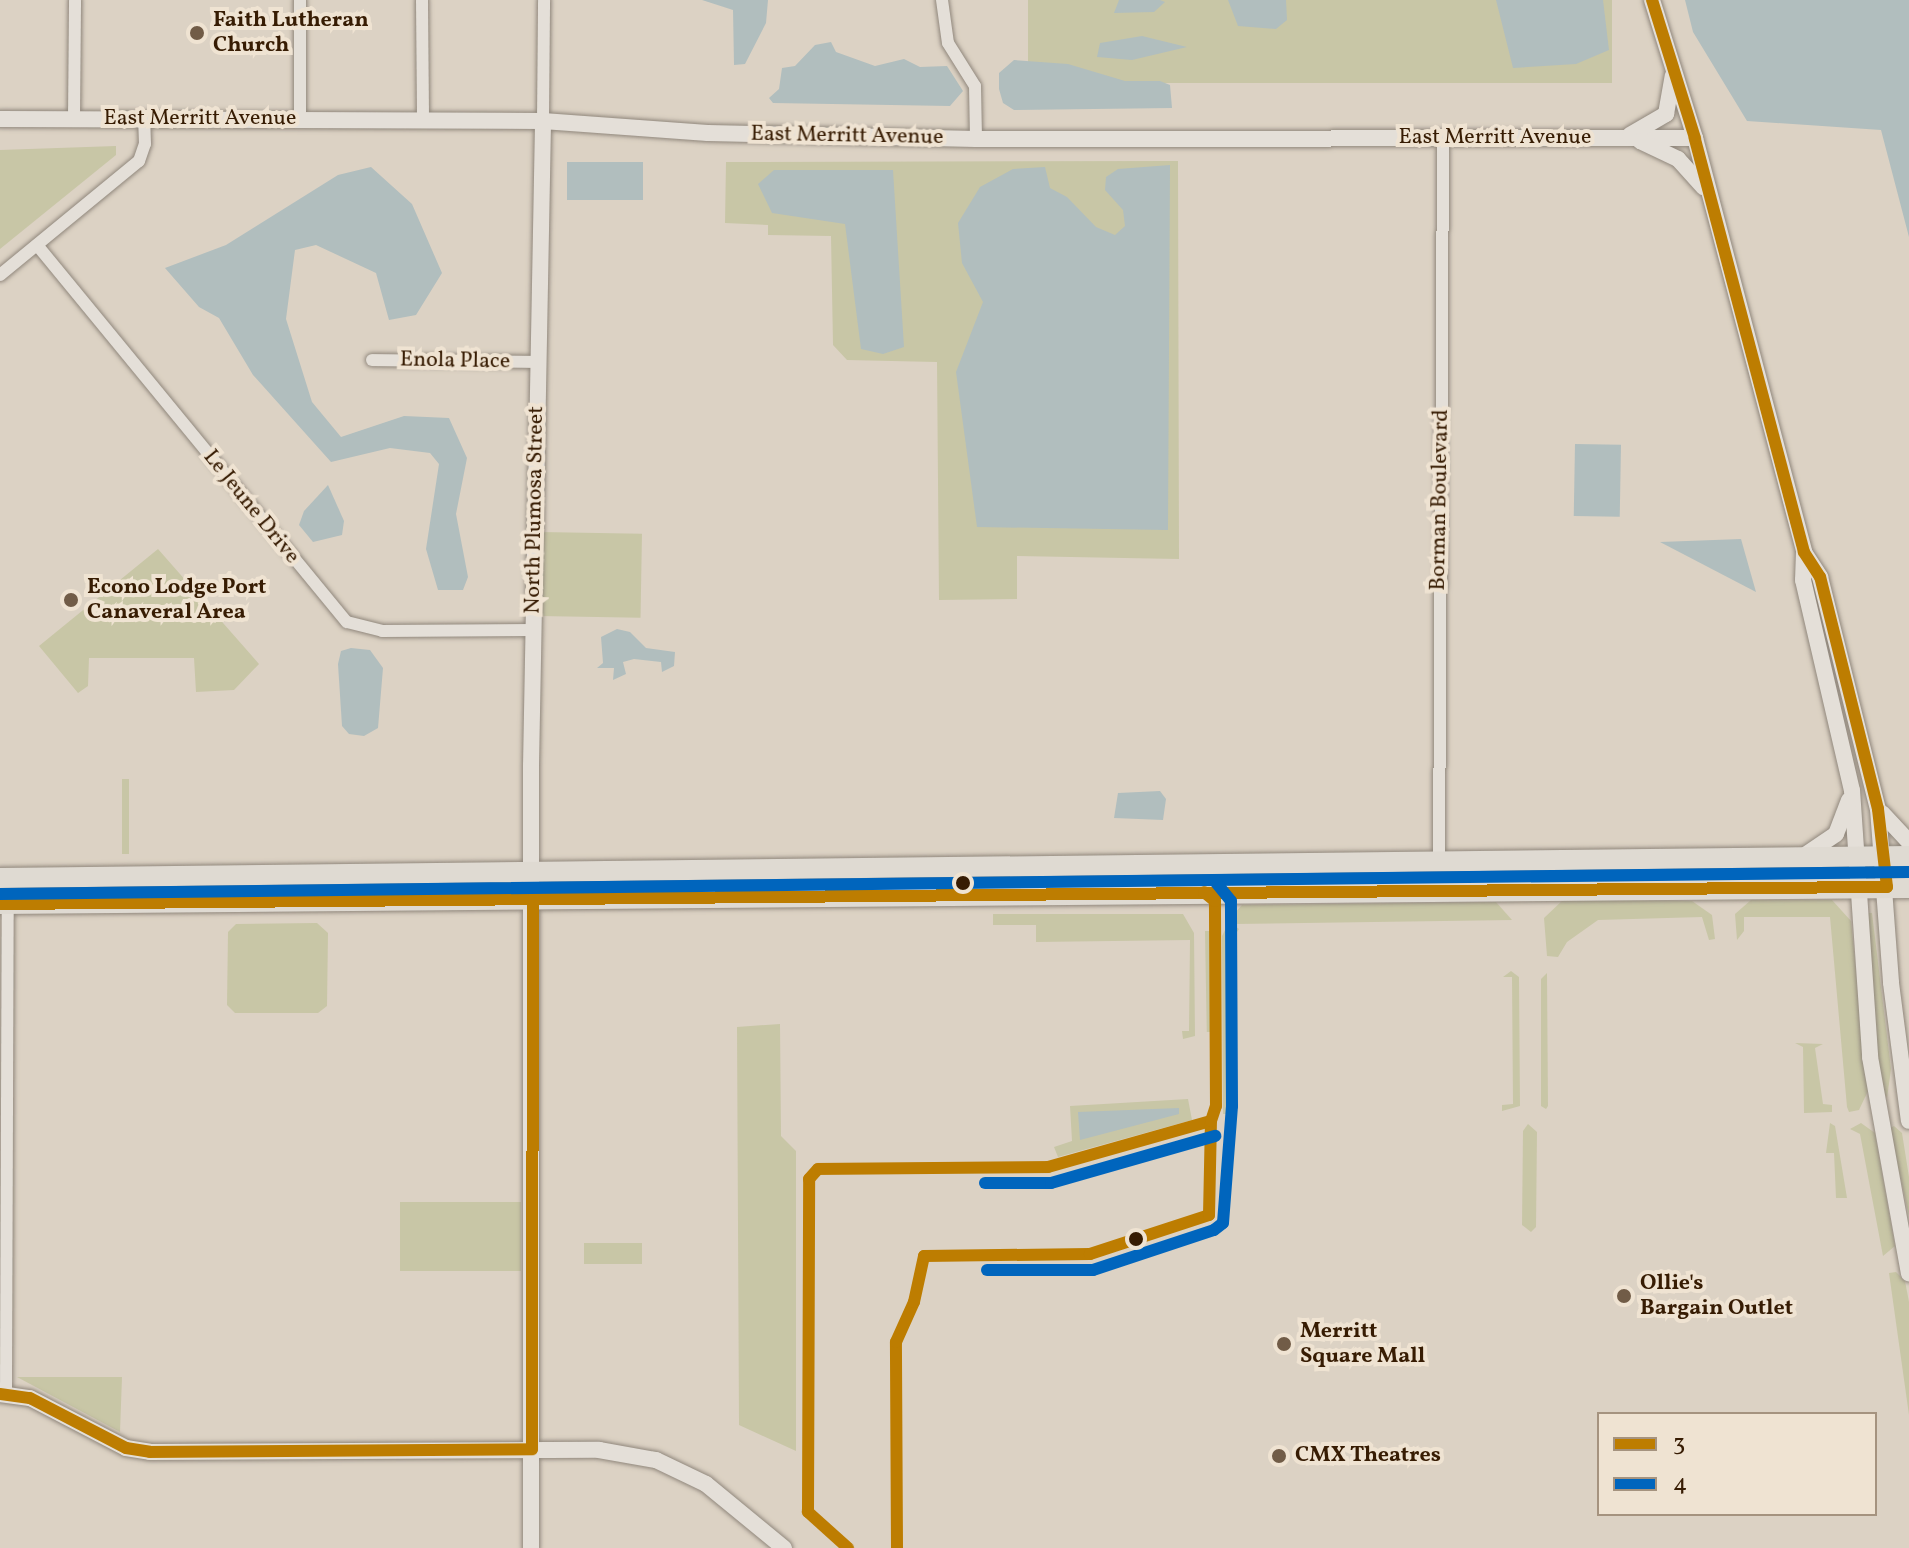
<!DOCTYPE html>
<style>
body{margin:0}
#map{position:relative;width:1909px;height:1548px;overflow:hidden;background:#dcd2c4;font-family:Vollkorn,serif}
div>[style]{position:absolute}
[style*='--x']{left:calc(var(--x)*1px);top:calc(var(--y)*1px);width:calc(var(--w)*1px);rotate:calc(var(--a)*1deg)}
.green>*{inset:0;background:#c8c6a6;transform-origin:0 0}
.water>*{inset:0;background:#b1bebe;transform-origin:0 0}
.roads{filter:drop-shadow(0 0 2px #90877c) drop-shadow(0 0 2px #90877c)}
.minor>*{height:12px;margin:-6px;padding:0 6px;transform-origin:6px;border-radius:6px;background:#e4dfd8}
.tertiary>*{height:16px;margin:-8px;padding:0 8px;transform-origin:8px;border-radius:8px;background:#e4dfd8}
.primary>*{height:20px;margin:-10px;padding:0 10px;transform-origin:10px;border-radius:10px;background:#dfdad2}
.bus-1>*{height:12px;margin:-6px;padding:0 6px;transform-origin:6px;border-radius:6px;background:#bd7d01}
.bus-2>*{height:12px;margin:-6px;padding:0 6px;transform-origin:6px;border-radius:6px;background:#0065bd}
.dots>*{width:22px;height:22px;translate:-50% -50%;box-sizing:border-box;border:4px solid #efe3d2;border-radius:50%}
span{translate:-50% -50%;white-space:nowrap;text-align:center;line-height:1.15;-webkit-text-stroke:8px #efe3d2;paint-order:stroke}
.poi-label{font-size:22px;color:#371c03;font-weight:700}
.left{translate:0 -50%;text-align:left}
.street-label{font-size:22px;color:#371c03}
.legend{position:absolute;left:1597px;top:1412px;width:280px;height:104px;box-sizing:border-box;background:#efe3d2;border:2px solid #a5937f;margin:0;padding:10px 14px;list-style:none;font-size:24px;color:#371c03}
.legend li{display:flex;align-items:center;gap:16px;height:40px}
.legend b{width:40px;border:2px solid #a5937f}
</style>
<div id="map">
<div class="green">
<i style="left:1028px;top:0;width:584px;height:83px"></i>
<i style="clip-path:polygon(116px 146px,116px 155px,0 249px,0 150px)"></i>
<i style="clip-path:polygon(1178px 161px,1179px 559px,1017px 556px,1017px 599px,939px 600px,937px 362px,847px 360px,833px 345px,831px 236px,768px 235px,768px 225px,725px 223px,726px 162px)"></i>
<i style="left:540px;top:532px;width:102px;height:84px;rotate:1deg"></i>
<i style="clip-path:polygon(158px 549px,259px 664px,234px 690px,196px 692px,194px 658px,89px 658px,88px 686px,78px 693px,39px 646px)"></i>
<i style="left:122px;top:779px;width:7px;height:75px"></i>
<i style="clip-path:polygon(1564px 899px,1692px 901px,1712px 915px,1715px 939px,1709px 940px,1702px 917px,1598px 920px,1567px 942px,1558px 957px,1547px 956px,1544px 918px)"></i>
<i style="clip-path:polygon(1751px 900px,1832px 900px,1851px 921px,1868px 1091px,1859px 1110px,1849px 1112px,1847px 1107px,1830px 917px,1744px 917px,1744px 931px,1737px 940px,1735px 914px)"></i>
<i style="clip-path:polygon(1496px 902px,1512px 920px,1234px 924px,1232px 916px,1242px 905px)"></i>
<i style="clip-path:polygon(1867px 913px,1872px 913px,1891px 1069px,1887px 1098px,1879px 1085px)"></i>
<i style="clip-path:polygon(993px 914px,1183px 914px,1194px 933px,1195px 1036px,1183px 1039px,1182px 1031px,1189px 1031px,1190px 940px,1036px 942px,1036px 925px,993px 925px)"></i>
<i style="clip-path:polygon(1229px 922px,1239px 929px,1233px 938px,1232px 1114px,1223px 1114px,1222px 936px)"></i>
<i style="clip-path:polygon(317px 923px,328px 933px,327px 1006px,318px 1013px,235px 1013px,227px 1005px,228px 932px,236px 924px)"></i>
<i style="left:1210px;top:931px;width:101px;height:5px;rotate:89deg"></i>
<i style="clip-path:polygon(1511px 971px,1519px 977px,1520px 1106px,1502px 1111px,1502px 1105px,1513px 1104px,1512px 977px,1503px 977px)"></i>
<i style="clip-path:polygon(1547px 973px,1548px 1106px,1546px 1109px,1541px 1106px,1541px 979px)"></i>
<i style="clip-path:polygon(780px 1024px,781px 1136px,796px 1151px,796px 1451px,739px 1425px,737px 1027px)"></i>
<i style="clip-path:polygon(1795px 1043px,1823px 1044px,1815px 1048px,1823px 1104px,1832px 1105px,1832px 1112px,1804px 1113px,1803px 1047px)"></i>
<i style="clip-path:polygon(1188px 1099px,1192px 1120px,1058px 1157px,1054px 1147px,1072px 1141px,1070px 1106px)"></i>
<i style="clip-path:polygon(1830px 1123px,1835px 1126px,1847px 1198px,1836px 1198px,1834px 1153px,1826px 1153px)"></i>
<i style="clip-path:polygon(1861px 1123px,1875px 1133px,1895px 1246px,1883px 1256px,1860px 1134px,1850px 1129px)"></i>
<i style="clip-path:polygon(1528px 1124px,1537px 1132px,1536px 1227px,1531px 1232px,1522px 1225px,1523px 1131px)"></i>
<i style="clip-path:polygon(1894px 1126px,1902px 1133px,1909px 1177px,1909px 1216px,1899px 1171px,1891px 1158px,1890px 1128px)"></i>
<i style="left:400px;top:1202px;width:121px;height:69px"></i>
<i style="left:584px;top:1243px;width:58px;height:21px"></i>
<i style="clip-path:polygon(1896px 1272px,1905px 1281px,1909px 1302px,1909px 1415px,1889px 1273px)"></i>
<i style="clip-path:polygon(17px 1377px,122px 1377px,120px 1432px)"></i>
</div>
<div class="water">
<i style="clip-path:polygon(702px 0,768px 0,766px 23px,745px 64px,734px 65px,733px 10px)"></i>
<i style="clip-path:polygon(1119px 0,1160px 0,1165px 2px,1154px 12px,1114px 13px)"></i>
<i style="clip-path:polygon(1228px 0,1286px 0,1287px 20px,1276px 29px,1238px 26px)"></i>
<i style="clip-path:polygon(1496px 0,1603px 0,1609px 50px,1576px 64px,1513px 68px)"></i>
<i style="clip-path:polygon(1685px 0,1909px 0,1909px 237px,1881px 130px,1747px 121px,1693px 32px)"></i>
<i style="clip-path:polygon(1142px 36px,1187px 47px,1132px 60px,1097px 57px,1100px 43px)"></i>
<i style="clip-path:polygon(831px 42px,836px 52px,875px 66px,904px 59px,920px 67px,947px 66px,963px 91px,950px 106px,773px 103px,769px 98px,779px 89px,782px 68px,795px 66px,815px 45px)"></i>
<i style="clip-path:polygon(1014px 60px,1068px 64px,1125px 81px,1160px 81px,1170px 85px,1172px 108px,1014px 110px,1003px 103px,999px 89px,999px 73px)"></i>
<i style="left:567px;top:162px;width:76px;height:38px"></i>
<i style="clip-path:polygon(1170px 165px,1168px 530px,977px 527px,956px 372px,983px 302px,962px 263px,958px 223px,980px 187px,1013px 169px,1045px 167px,1050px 188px,1067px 197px,1096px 227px,1115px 235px,1125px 226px,1123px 210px,1105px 190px,1106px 177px,1118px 169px)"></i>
<i style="clip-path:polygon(371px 167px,412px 204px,442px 273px,416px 315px,389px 320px,376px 273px,316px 245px,295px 250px,286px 319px,312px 402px,341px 437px,404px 416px,449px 418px,467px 458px,456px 514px,468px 577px,463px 590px,438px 590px,426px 549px,439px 464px,430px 453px,390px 448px,331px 462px,253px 375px,219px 318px,199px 307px,165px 268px,226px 245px,338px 175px)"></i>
<i style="clip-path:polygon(774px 170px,893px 170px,904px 347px,883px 354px,861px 349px,845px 224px,772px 213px,758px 184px)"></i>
<i style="left:1575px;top:444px;width:46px;height:72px;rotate:1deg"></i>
<i style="clip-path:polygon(328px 485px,344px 521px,342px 535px,313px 542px,299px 525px,304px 511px)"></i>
<i style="clip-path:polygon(1741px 539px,1756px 592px,1660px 542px)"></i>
<i style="clip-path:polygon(617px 629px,630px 632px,646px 648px,675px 652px,674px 666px,662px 672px,661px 662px,634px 659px,623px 662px,626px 674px,613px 680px,614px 668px,597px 668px,603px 663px,601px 637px)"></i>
<i style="clip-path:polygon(351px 648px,370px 650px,383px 668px,378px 728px,364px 736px,349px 734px,342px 726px,338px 664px,341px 651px)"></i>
<i style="clip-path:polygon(1160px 791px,1166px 799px,1163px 820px,1114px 818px,1118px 793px)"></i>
<i style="clip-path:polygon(1179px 1108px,1179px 1114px,1080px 1140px,1078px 1112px)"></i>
</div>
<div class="roads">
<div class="minor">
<i style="--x:300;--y:0;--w:120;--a:90"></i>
<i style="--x:422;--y:0;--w:120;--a:89.5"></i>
<i style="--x:942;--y:0;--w:43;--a:82.1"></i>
<i style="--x:948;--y:43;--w:51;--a:57.9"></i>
<i style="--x:975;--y:86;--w:53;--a:88.9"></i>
<i style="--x:74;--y:119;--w:119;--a:-89.5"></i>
<i style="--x:543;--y:121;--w:121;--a:-89.5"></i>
<i style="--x:37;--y:245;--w:488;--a:50.6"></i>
<i style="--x:347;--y:622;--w:36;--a:14"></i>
<i style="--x:382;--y:631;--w:152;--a:-0.4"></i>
<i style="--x:0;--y:275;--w:180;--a:-39.4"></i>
<i style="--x:139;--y:161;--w:18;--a:-71"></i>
<i style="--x:145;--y:144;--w:25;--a:-92"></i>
<i style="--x:372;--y:360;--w:165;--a:0.7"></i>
<i style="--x:1439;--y:861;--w:722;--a:-89.68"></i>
<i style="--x:6;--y:1394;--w:490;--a:-89.8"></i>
</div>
<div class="tertiary">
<i style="--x:1652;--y:0;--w:145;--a:72.7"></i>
<i style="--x:1695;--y:138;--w:428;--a:75.2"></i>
<i style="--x:1804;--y:552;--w:30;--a:57"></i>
<i style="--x:1820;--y:577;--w:239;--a:76"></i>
<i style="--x:1878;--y:809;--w:174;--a:85.7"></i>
<i style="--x:1891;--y:983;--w:139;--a:82.6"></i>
<i style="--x:0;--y:119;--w:543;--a:0.21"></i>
<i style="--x:543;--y:121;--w:165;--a:4.2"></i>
<i style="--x:708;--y:133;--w:268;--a:1.3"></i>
<i style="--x:976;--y:139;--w:719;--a:-0.08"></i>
<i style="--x:1630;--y:135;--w:42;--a:-30.3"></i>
<i style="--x:1666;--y:114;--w:39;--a:-80"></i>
<i style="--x:1640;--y:141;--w:42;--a:25.3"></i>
<i style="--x:1678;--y:159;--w:38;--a:48"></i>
<i style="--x:1804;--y:552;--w:28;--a:92"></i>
<i style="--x:1803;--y:580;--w:216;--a:76.9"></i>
<i style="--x:1852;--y:790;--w:268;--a:86.1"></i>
<i style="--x:1870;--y:1057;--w:220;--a:79.8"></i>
<i style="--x:1882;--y:813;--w:40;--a:47"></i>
<i style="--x:1802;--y:857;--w:41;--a:-34.1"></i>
<i style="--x:1836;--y:834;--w:36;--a:-69"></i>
<i style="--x:0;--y:1394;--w:30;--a:8"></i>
<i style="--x:30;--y:1398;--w:108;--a:27.5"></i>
<i style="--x:126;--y:1448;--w:24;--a:9"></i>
<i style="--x:150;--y:1452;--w:449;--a:-0.3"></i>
<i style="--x:599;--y:1450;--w:58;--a:10"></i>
<i style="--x:656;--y:1460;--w:55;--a:25.6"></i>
<i style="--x:706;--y:1484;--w:101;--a:39.4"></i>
<i style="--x:531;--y:1548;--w:782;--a:-90"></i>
<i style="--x:531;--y:766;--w:645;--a:-88.93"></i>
</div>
<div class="primary">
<i style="--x:0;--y:878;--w:1909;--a:-0.66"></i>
<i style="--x:0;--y:904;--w:1909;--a:-0.48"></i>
</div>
</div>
<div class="bus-1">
<i style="--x:0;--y:904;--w:1887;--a:-0.52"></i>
<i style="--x:1887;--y:887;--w:79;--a:-96.6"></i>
<i style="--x:1878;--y:809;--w:239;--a:-104"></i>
<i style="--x:1820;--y:577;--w:30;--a:-123"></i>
<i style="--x:1804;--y:552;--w:428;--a:-104.8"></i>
<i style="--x:1695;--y:138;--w:145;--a:-107.3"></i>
<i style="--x:0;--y:1394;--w:30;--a:8"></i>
<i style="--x:30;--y:1398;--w:108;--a:27.5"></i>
<i style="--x:126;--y:1448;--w:24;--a:9"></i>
<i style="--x:150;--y:1452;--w:382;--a:-0.4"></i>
<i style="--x:532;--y:1449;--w:550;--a:-89.9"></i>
<i style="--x:848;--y:1548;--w:54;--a:-138"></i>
<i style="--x:808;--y:1512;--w:333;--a:-89.8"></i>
<i style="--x:809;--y:1179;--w:13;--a:-48"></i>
<i style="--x:818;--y:1169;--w:230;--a:-0.5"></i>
<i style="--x:1048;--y:1167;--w:169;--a:-15.8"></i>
<i style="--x:897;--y:1548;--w:206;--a:-90.3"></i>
<i style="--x:896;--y:1342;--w:44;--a:-65.8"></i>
<i style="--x:914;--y:1302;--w:47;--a:-77.7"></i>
<i style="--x:924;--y:1256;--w:166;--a:-0.7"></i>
<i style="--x:1090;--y:1254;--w:125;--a:-18.1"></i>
<i style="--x:1209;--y:1215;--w:94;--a:-88.8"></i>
<i style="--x:1211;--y:1121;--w:16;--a:-72"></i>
<i style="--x:1216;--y:1106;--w:205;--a:-90.3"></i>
<i style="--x:1215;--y:901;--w:14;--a:-141"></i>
</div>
<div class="bus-2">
<i style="--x:0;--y:894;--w:1909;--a:-0.66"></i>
<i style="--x:985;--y:1183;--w:66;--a:0"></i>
<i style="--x:1051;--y:1183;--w:171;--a:-16"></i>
<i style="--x:987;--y:1270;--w:106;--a:0"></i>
<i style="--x:1093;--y:1270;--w:127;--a:-18.3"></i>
<i style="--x:1214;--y:1230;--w:11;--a:-38"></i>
<i style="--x:1223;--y:1223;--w:117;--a:-85.6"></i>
<i style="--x:1232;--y:1106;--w:205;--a:-90.3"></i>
<i style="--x:1231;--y:901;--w:27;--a:-129"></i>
</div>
<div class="dots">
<i style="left:197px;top:33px;background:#715c47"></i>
<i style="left:71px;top:600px;background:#715c47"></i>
<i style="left:963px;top:883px;background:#371c03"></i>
<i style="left:1136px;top:1239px;background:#371c03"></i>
<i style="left:1624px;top:1296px;background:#715c47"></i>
<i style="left:1284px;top:1344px;background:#715c47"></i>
<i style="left:1279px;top:1456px;background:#715c47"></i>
</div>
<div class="poi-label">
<span class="left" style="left:213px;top:33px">Faith Lutheran<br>Church</span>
<span class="left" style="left:87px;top:600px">Econo Lodge Port<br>Canaveral Area</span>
<span class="left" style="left:1640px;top:1296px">Ollie's<br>Bargain Outlet</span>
<span class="left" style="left:1300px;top:1344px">Merritt<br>Square Mall</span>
<span class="left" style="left:1295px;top:1456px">CMX Theatres</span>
</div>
<div class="street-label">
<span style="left:200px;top:119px">East Merritt Avenue</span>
<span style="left:847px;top:136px;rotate:1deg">East Merritt Avenue</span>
<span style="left:1495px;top:138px">East Merritt Avenue</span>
<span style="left:455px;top:361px;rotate:1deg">Enola Place</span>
<span style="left:1440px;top:500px;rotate:-89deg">Borman Boulevard</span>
<span style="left:251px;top:507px;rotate:51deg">Le Jeune Drive</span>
<span style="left:535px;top:510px;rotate:-89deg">North Plumosa Street</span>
</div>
<ul class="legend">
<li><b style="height:10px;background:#bd7d01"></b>3</li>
<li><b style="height:10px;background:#0065bd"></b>4</li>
</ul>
</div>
